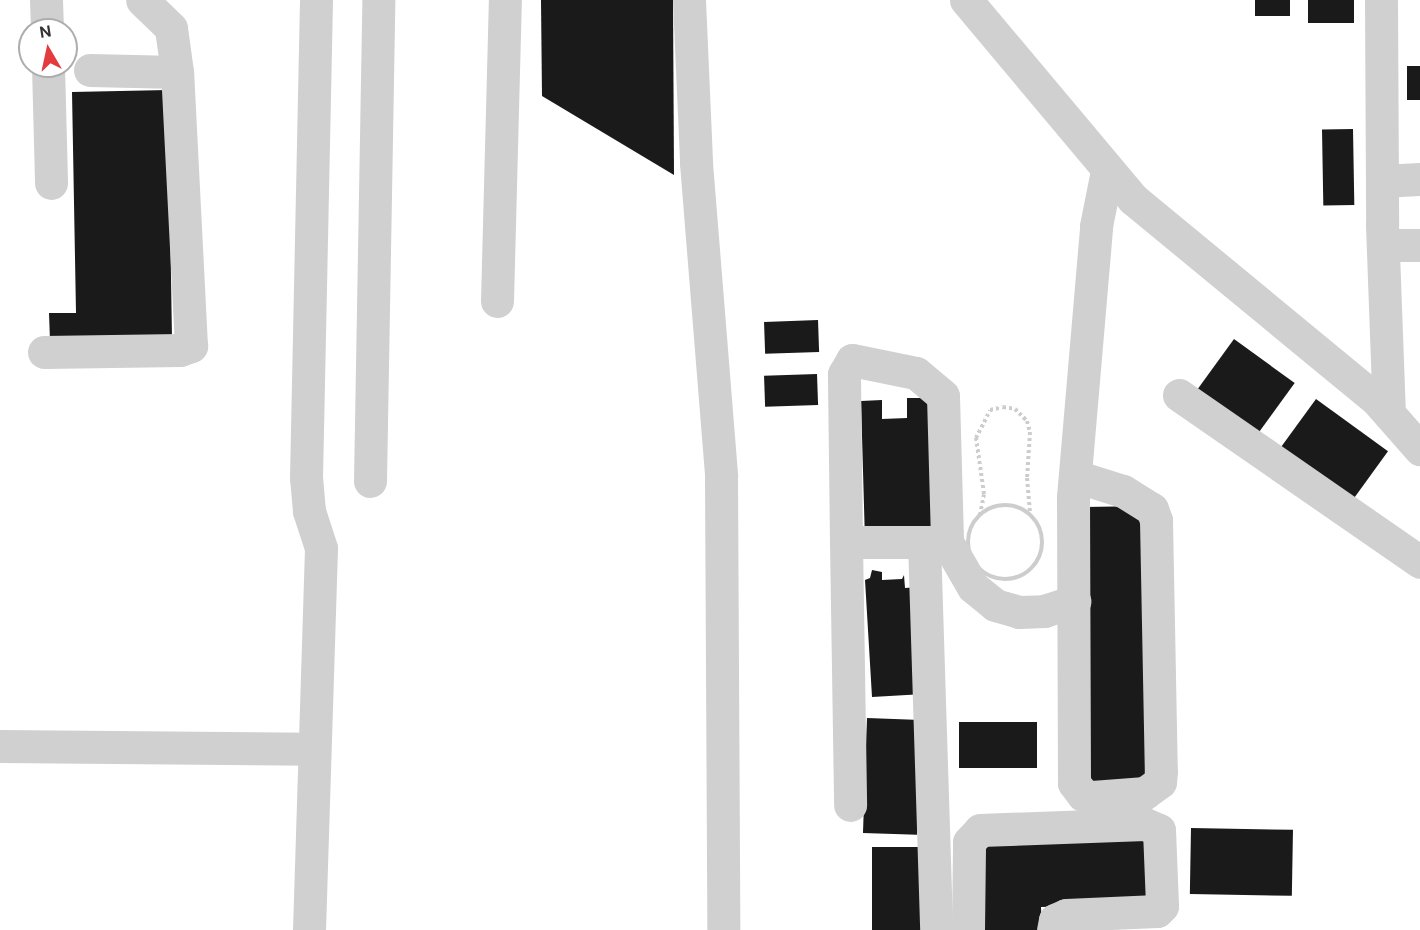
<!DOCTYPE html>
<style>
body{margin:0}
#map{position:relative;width:1420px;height:930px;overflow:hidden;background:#fff;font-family:"DM Sans",sans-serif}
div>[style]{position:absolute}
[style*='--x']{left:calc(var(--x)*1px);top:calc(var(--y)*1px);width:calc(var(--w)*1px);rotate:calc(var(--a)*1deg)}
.building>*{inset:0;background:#1a1a1a;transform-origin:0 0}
.path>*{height:4px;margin-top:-2px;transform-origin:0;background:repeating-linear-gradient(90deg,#cdcdcd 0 3px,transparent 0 6px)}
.path>.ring{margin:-2px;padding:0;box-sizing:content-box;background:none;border:4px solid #cdcdcd;border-radius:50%}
.minor>*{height:33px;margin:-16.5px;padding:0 16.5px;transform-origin:16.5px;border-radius:16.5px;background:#d0d0d0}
span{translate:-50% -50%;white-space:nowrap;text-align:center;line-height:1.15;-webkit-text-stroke:6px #fff;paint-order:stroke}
.north{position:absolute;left:18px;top:18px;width:60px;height:60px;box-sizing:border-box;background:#fff;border:2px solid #adadad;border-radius:50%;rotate:351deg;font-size:16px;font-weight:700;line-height:24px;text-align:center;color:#333}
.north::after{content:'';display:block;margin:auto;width:21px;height:27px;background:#e43b3f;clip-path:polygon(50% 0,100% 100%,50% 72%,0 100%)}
</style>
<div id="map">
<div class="building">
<i style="clip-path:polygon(541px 0,673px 0,674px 175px,542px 96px)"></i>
<i style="left:1255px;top:0;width:35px;height:16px"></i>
<i style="left:1308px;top:0;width:46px;height:23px"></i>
<i style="left:1407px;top:66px;width:13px;height:34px"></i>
<i style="clip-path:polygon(168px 90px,172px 338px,50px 341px,49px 313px,76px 313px,72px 92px)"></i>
<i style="left:1353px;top:129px;width:76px;height:31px;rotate:89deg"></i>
<i style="left:818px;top:320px;width:32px;height:54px;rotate:88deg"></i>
<i style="left:1234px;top:339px;width:75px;height:67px;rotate:36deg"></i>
<i style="left:817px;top:374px;width:31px;height:53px;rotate:88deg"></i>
<i style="clip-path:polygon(907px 398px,929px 398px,933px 539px,865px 541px,861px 401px,882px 400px,882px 419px,907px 418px)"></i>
<i style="left:1316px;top:399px;width:89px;height:61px;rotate:36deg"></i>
<i style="left:1144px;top:506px;width:280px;height:59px;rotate:89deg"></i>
<i style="clip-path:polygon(872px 570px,882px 572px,882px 580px,902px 579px,904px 575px,905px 588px,918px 587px,924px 694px,872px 697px,865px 580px,870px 578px)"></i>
<i style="left:867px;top:718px;width:54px;height:115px;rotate:2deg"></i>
<i style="left:1037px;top:722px;width:46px;height:78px;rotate:90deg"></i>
<i style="left:1191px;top:828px;width:102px;height:66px;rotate:1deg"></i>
<i style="clip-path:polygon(1151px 838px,1153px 904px,1041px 907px,1042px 930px,979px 930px,976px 843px)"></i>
<i style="left:872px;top:847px;width:52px;height:83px"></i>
</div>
<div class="path">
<i class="ring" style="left:968px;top:505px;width:70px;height:70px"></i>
<i style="--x:980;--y:515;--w:21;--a:-79"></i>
<i style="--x:984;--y:494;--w:57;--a:-98.1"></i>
<i style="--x:976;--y:438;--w:31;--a:-63"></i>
<i style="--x:990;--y:410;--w:13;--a:-13"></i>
<i style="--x:1003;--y:407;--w:12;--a:9"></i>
<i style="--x:1015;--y:409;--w:17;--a:45"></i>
<i style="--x:1027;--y:421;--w:11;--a:75"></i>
<i style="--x:1030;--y:432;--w:46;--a:93.7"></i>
<i style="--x:1027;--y:478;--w:36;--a:85"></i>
</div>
<div class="minor">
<i style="--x:46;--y:0;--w:30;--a:88"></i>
<i style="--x:689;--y:0;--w:163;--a:87.5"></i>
<i style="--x:696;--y:163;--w:314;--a:85.4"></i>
<i style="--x:721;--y:476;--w:454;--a:89.7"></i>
<i style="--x:966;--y:0;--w:260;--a:50"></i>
<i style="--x:1133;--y:199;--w:315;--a:39.5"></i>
<i style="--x:1376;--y:399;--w:67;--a:48.7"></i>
<i style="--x:1381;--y:0;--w:225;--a:89.7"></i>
<i style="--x:1382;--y:225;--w:188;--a:87.9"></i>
<i style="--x:48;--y:66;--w:117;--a:88.5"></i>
<i style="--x:90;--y:70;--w:87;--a:1.3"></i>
<i style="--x:1382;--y:181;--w:38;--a:-3"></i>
<i style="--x:1383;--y:245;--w:37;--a:0"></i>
<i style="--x:497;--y:301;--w:301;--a:-88.5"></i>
<i style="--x:44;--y:352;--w:136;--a:-0.8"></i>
<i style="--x:180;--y:350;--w:12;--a:-20"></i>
<i style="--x:191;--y:346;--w:274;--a:-92.9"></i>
<i style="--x:177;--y:72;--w:44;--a:-97.8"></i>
<i style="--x:171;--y:28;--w:40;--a:-136"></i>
<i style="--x:1179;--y:395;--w:293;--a:34.7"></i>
<i style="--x:1075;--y:476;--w:50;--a:17.4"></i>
<i style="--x:1123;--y:491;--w:34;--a:32"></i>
<i style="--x:1152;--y:509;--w:12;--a:70"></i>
<i style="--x:1156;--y:520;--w:251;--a:88.9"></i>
<i style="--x:1161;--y:771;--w:11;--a:95"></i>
<i style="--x:1160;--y:782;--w:19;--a:144"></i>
<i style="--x:1145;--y:793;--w:53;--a:175.7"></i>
<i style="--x:1092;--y:797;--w:9;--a:-167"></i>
<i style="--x:1083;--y:795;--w:15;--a:-127"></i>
<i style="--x:1074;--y:783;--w:286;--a:-90.2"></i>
<i style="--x:1073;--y:497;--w:272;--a:-85.1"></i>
<i style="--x:1096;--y:226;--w:56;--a:-78.7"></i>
<i style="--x:370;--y:481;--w:481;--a:-89"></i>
<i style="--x:846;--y:542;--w:263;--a:89.1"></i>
<i style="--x:924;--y:542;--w:388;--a:88.2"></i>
<i style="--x:947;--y:542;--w:101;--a:180"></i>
<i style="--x:846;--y:542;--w:168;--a:-90.7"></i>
<i style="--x:844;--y:374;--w:16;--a:-60"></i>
<i style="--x:852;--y:360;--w:65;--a:11.5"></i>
<i style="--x:916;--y:373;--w:35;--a:40"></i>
<i style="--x:943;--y:396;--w:146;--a:88.4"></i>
<i style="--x:947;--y:542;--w:52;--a:60"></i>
<i style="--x:973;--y:587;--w:28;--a:39"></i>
<i style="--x:995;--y:605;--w:25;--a:16"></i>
<i style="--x:1019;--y:612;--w:25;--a:-2"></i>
<i style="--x:1044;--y:611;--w:32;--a:-18"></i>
<i style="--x:0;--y:746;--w:313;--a:0.5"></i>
<i style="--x:309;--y:930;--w:382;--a:-88.2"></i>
<i style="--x:321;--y:548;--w:39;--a:-108"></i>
<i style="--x:309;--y:511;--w:33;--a:-95"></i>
<i style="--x:306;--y:478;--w:478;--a:-88.8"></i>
<i style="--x:968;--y:930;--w:88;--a:-89.3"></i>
<i style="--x:969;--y:842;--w:16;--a:-47"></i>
<i style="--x:980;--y:830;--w:165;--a:-2.1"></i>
<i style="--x:1145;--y:824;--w:15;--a:23"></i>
<i style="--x:1159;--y:830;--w:76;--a:87.7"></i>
<i style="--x:1162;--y:906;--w:7;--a:135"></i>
<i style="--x:1157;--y:911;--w:91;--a:177.5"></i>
<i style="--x:1066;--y:915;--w:12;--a:156"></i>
<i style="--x:1055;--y:920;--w:10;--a:101"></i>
</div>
<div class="north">N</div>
</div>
